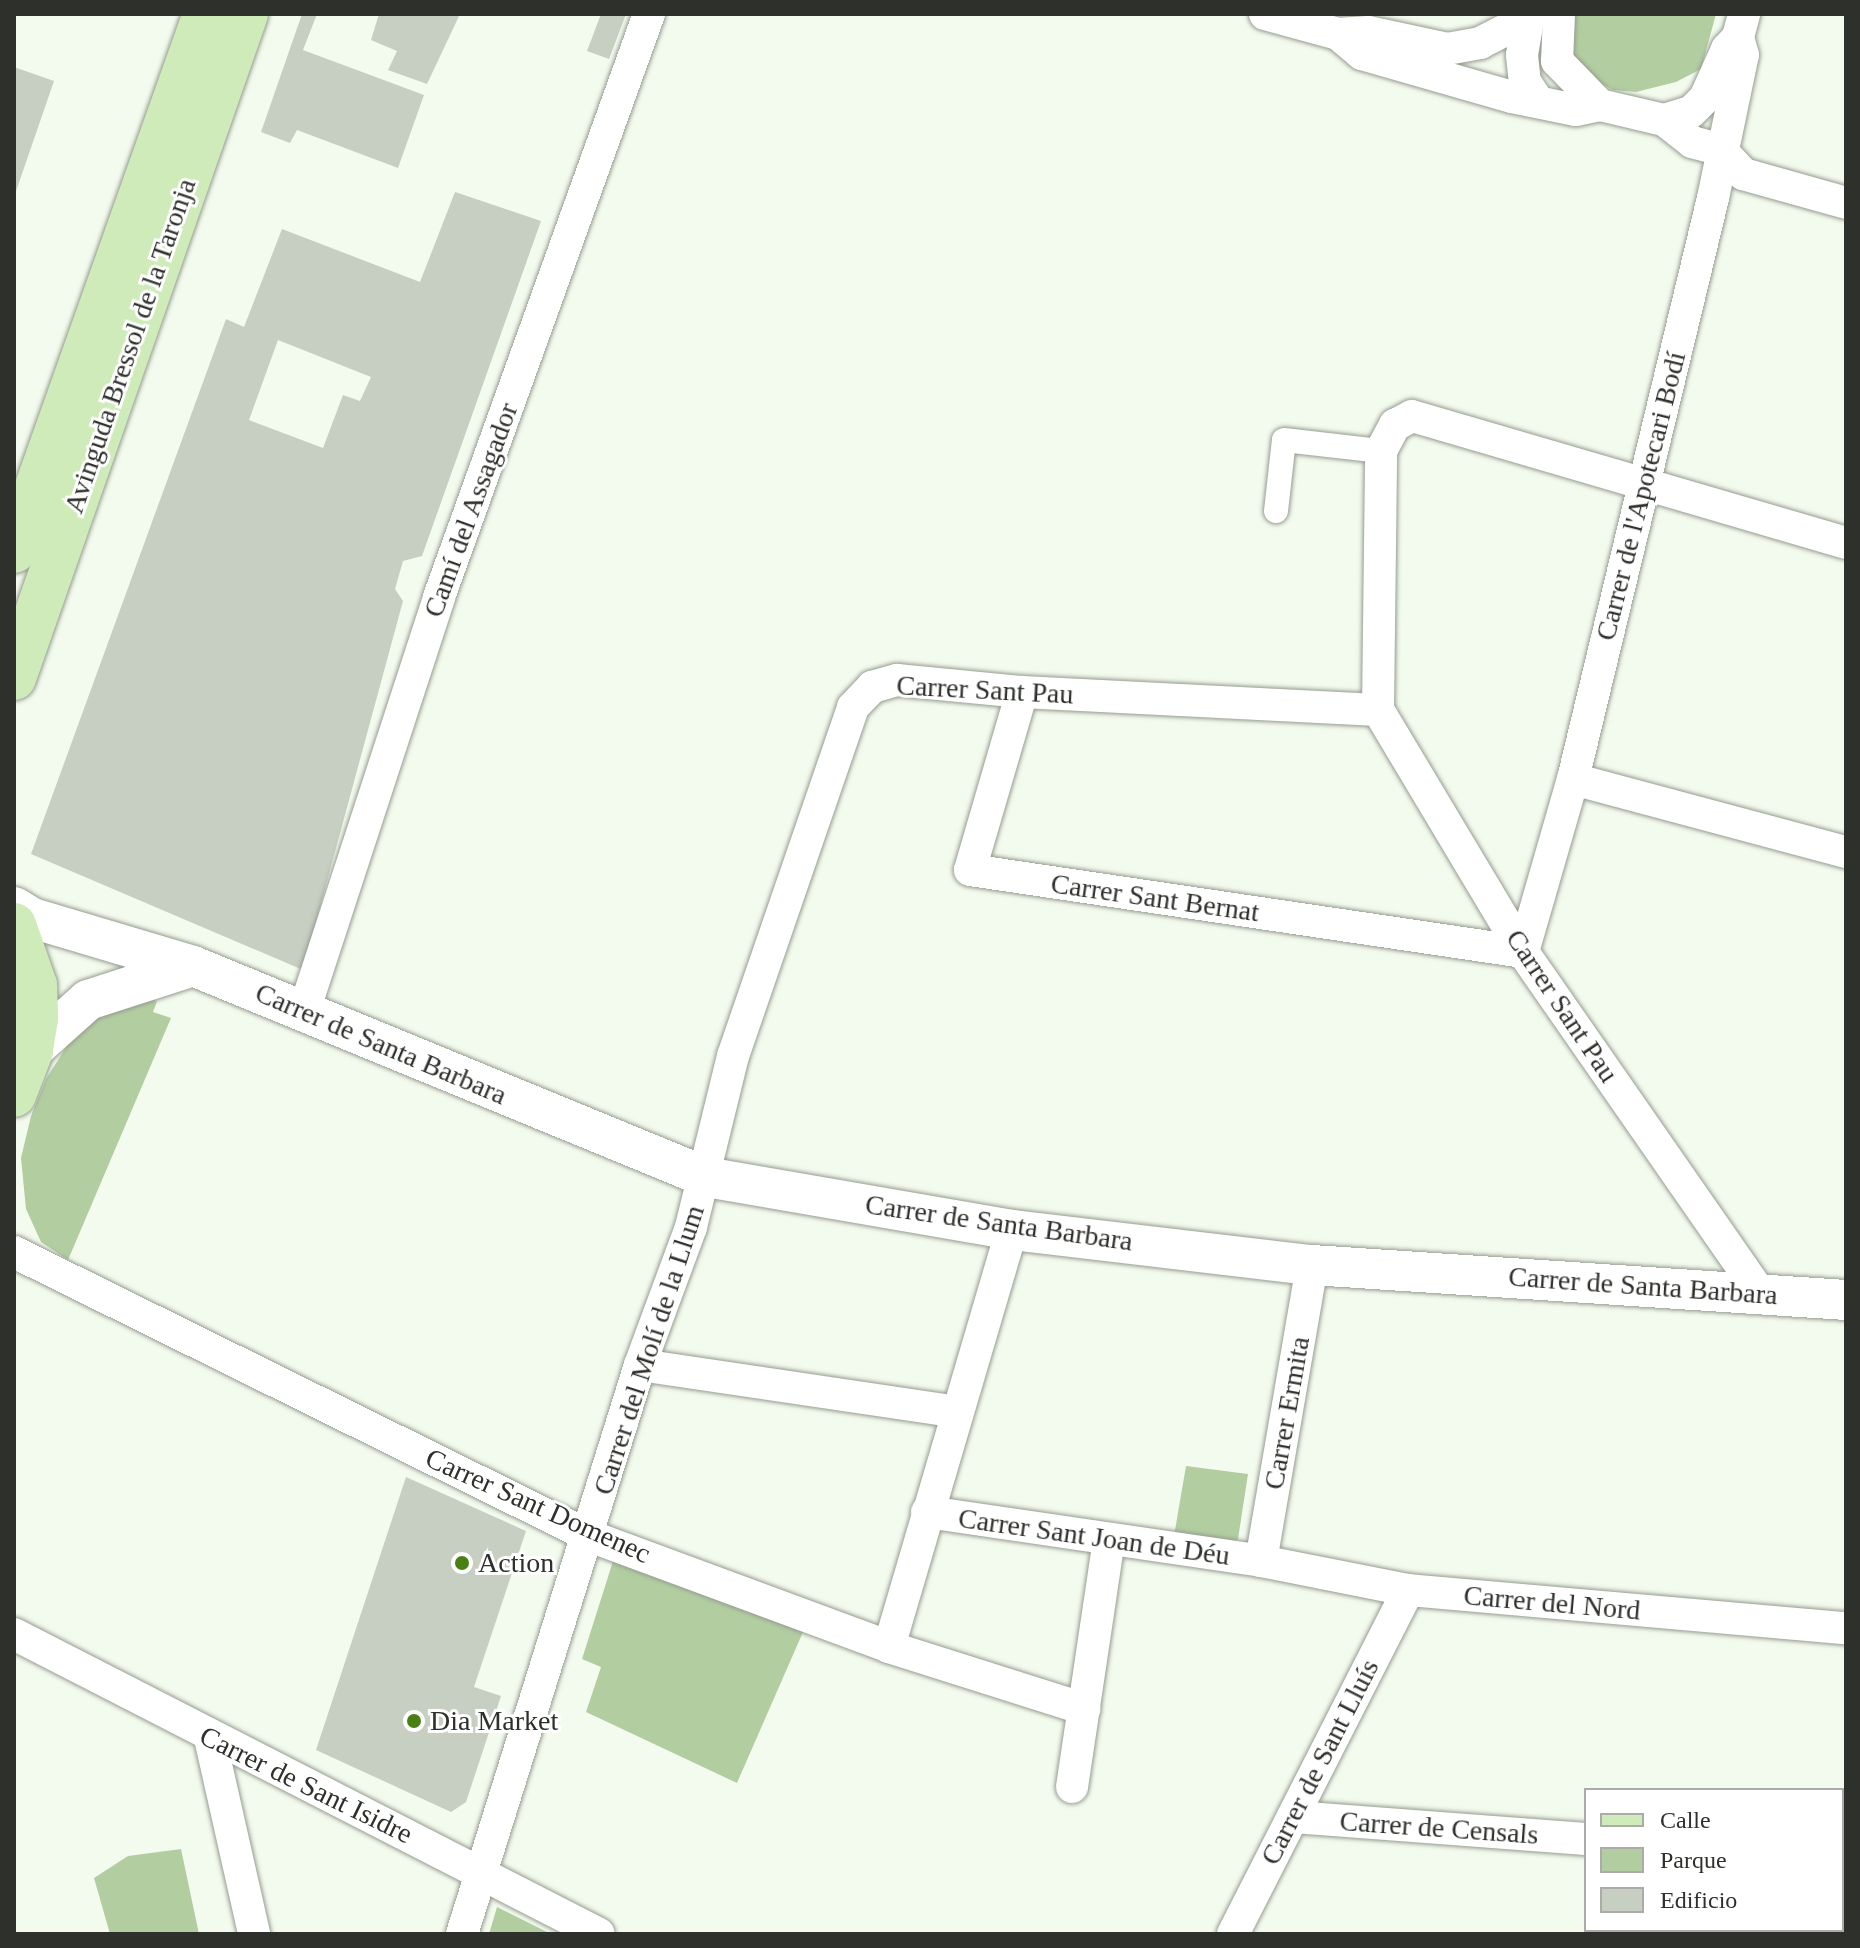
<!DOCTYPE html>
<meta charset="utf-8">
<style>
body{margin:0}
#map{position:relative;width:1860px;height:1948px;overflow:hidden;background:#f3fbee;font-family:"Times New Roman",serif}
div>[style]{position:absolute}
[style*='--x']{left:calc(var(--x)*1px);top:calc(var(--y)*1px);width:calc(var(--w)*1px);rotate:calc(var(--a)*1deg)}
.green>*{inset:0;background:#b2cea1}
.building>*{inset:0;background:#c7cec2}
.roads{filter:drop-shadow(0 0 2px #959c90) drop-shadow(0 0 2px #959c90)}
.pedestrian>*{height:24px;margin:-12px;padding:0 12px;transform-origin:12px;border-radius:12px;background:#fff}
.minor>*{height:32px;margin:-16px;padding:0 16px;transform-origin:16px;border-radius:16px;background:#fff}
.tertiary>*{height:40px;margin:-20px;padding:0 20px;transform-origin:20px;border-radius:20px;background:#fff}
.primary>*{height:44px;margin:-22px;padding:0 22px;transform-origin:22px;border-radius:22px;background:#ceebb9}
.dots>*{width:22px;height:22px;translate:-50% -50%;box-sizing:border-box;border:4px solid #fff;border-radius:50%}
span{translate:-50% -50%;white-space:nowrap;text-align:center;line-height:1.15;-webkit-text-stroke:6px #fff;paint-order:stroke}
.street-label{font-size:28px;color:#2d302b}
.poi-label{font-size:28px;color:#2d302b}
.left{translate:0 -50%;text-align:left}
.frame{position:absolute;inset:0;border:16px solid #2d302b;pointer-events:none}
.legend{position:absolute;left:1584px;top:1788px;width:260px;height:144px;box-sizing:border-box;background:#fff;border:2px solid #abacaa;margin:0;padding:10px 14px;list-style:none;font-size:24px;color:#2d302b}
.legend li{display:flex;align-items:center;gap:16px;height:40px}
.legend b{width:40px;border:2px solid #abacaa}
</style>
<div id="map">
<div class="green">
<i style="clip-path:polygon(1573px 14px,1716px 14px,1701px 69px,1676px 82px,1636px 92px,1613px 90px,1589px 77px,1568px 49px)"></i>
<i style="clip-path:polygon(138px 995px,157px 1001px,153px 1012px,171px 1018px,68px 1260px,41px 1242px,26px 1209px,21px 1158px,31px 1116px,46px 1079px,72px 1038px,101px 1008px)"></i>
<i style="clip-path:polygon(1186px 1466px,1248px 1474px,1238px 1539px,1229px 1545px,1174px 1536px)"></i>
<i style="clip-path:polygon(614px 1558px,803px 1632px,737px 1783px,586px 1712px,601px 1667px,582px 1659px)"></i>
<i style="clip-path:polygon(181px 1849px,199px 1934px,110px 1934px,94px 1878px,128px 1856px)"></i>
<i style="clip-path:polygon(497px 1907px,551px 1934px,489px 1934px)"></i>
</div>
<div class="building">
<i style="clip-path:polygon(302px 14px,317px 14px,303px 50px,424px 95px,398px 168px,297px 130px,290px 143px,261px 132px)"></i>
<i style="clip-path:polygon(379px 14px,460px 14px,427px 84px,388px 70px,397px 51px,371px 40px)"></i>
<i style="clip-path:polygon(601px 14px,626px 14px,609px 59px,587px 51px)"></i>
<i style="clip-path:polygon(14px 67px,54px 81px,14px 197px)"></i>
<i style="clip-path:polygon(evenodd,455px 192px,541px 221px,422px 556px,403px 561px,395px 589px,403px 601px,303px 970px,31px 854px,226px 319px,244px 327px,282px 229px,420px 282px,455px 192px,278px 340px,371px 377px,360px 401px,343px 395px,323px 448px,249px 420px,278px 340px)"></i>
<i style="clip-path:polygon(406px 1477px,526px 1531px,474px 1687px,501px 1696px,466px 1802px,451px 1812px,316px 1750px)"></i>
</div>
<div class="roads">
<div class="pedestrian">
<i style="--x:1276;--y:511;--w:71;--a:-83.6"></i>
<i style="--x:1284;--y:440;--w:98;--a:6.5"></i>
</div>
<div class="minor">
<i style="--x:1265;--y:14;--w:76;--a:15.3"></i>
<i style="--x:1338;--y:34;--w:30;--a:-4"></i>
<i style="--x:1368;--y:32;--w:81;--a:12.1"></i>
<i style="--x:1447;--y:49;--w:34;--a:-10"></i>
<i style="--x:1480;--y:43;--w:39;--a:-27"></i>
<i style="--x:1515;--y:25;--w:14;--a:-54"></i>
<i style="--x:1529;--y:14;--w:42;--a:99.7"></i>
<i style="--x:1522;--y:55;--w:27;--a:84"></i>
<i style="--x:1525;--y:82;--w:23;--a:56"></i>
<i style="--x:1559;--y:14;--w:47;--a:92.4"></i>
<i style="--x:1557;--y:61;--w:62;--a:45.7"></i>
<i style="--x:1338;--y:34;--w:31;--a:40"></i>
<i style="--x:1362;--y:54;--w:156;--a:16"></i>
<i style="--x:1512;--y:97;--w:65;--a:11.5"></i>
<i style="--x:1576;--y:110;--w:25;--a:-12"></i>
<i style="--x:1600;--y:105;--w:66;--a:13.2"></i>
<i style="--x:1664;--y:120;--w:36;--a:38"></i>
<i style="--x:1692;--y:142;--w:30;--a:15"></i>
<i style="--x:1721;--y:150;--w:33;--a:47"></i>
<i style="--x:1743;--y:174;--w:107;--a:15.7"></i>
<i style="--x:1664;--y:120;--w:28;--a:-17"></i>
<i style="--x:1691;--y:112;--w:20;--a:-45"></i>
<i style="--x:1705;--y:98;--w:54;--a:-65.8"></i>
<i style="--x:1727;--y:49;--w:16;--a:-47"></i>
<i style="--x:1738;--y:37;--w:24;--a:-75"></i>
<i style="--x:1022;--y:692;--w:185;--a:106.3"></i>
<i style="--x:970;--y:870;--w:559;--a:8.43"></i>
<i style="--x:1523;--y:952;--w:180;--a:-73.9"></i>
<i style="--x:1573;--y:779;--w:598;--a:-76.45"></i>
<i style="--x:1713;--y:198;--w:146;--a:-78.2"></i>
<i style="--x:1743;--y:55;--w:19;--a:-106"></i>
<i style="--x:1573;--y:779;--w:283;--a:15"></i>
<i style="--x:304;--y:1011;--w:435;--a:-71.9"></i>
<i style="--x:439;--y:597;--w:620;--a:-70.19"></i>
<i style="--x:14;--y:1252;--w:639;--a:26.28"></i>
<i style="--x:587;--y:1535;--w:322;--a:20.3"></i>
<i style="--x:889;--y:1647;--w:205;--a:17.6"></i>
<i style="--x:1760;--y:1293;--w:415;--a:-124.8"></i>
<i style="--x:1523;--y:952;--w:282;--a:-120.9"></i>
<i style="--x:1378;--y:710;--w:259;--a:-89.3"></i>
<i style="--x:1381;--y:451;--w:30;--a:-62"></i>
<i style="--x:1395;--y:425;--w:19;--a:-28"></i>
<i style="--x:1412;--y:416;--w:452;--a:16.3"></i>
<i style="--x:640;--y:1365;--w:321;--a:8.4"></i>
<i style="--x:927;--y:1512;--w:338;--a:8.3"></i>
<i style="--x:1261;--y:1561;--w:150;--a:11.2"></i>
<i style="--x:1408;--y:1590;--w:440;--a:5"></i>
<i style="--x:1261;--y:1561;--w:300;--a:-80.2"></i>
<i style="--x:14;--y:1634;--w:657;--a:27.15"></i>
<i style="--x:889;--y:1647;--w:435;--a:-73.6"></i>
<i style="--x:210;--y:1738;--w:201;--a:77.3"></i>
<i style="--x:1072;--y:1787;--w:250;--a:-81.5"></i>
<i style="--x:1293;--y:1817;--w:294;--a:4.3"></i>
<i style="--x:1842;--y:1859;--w:4;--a:0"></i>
<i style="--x:462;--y:1934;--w:596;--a:-72.63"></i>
<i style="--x:640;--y:1365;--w:147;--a:-69.7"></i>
<i style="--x:691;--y:1227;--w:176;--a:-76.2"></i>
<i style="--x:733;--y:1056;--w:369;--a:-71"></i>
<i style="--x:853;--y:707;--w:28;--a:-46"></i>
<i style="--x:872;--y:687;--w:26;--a:-16"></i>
<i style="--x:897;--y:680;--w:126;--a:5.5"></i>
<i style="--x:1022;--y:692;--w:356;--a:2.9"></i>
<i style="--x:1233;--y:1934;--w:386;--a:-63"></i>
</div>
<div class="tertiary">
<i style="--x:14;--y:907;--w:21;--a:31"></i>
<i style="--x:32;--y:918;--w:168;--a:16.6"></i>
<i style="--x:193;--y:966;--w:555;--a:22.36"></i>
<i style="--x:706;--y:1177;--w:311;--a:9.8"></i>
<i style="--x:1012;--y:1230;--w:302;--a:6.7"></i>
<i style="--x:1312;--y:1265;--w:535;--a:3.75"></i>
<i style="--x:31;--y:1051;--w:76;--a:-41.8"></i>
<i style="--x:88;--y:1000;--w:110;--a:-17.9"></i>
</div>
<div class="primary">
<i style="--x:14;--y:551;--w:570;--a:-70.42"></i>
<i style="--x:14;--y:678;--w:703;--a:-70.74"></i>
<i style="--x:14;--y:925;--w:64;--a:70.7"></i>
<i style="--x:35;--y:985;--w:33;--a:88"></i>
<i style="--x:36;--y:1018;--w:33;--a:99"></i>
<i style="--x:31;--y:1051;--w:47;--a:111.1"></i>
</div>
</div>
<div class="dots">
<i style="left:462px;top:1563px;background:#4a7f14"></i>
<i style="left:414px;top:1721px;background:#4a7f14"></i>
</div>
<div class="street-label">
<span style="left:130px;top:346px;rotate:-71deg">Avinguda Bressol de la Taronja</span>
<span style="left:1641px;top:496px;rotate:-76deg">Carrer de l'Apotecari Bodí</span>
<span style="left:471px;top:510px;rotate:-70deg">Camí del Assagador</span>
<span style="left:985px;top:690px;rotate:3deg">Carrer Sant Pau</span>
<span style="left:1155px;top:898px;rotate:8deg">Carrer Sant Bernat</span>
<span style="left:1562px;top:1006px;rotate:56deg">Carrer Sant Pau</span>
<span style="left:381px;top:1044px;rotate:23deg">Carrer de Santa Barbara</span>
<span style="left:999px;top:1223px;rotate:8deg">Carrer de Santa Barbara</span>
<span style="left:1643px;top:1286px;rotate:4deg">Carrer de Santa Barbara</span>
<span style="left:649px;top:1350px;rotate:-72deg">Carrer del Molí de la Llum</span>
<span style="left:1287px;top:1413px;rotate:-80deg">Carrer Ermita</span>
<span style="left:538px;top:1506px;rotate:24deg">Carrer Sant Domenec</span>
<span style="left:1094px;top:1537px;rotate:8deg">Carrer Sant Joan de Déu</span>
<span style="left:1552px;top:1603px;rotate:5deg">Carrer del Nord</span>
<span style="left:1320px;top:1762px;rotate:-63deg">Carrer de Sant Lluís</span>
<span style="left:306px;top:1785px;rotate:26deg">Carrer de Sant Isidre</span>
<span style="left:1439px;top:1828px;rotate:4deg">Carrer de Censals</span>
</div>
<div class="poi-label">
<span class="left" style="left:478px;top:1563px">Action</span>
<span class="left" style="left:430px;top:1721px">Dia Market</span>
</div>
<div class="frame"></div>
<ul class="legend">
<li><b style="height:10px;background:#ceebb9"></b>Calle</li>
<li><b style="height:22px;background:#b2cea1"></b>Parque</li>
<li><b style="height:22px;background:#c7cec2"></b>Edificio</li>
</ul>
</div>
